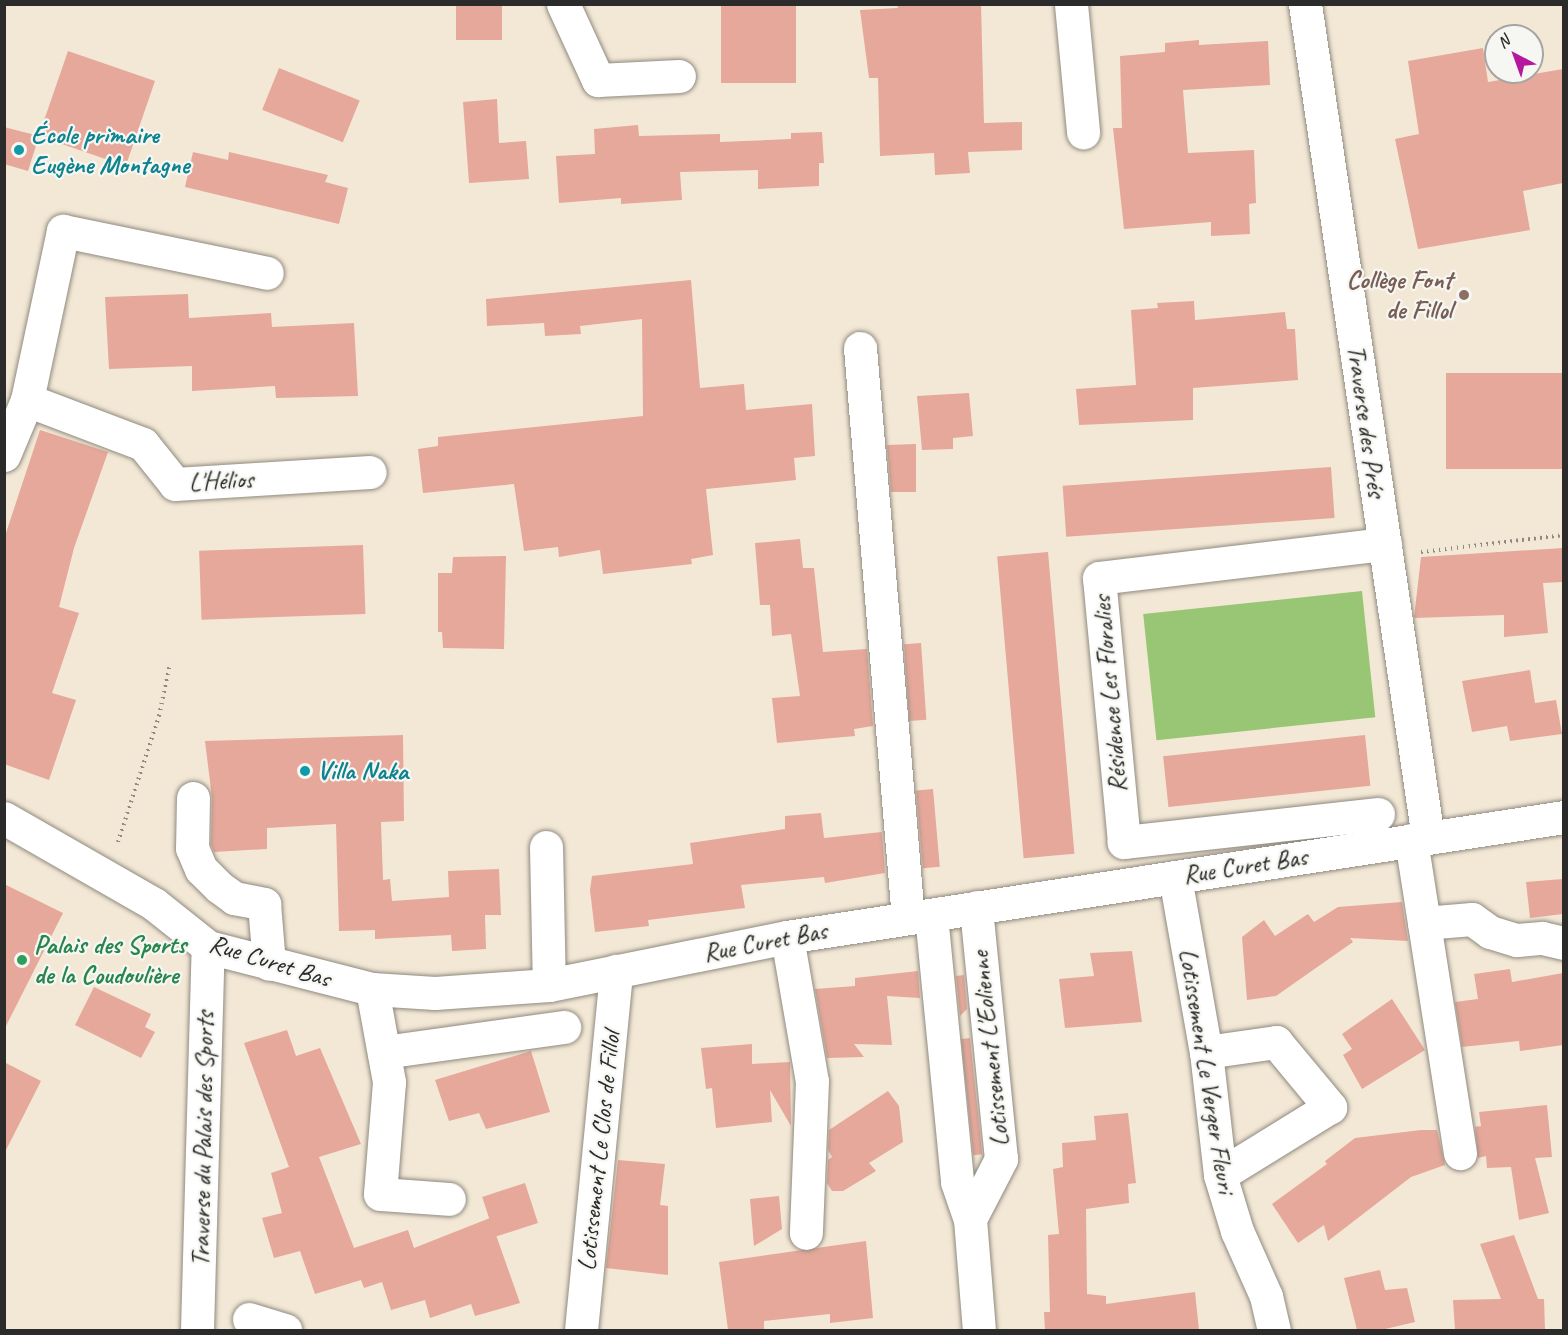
<!DOCTYPE html>
<meta charset="utf-8">
<style>
body{margin:0}
#map{position:relative;width:1568px;height:1335px;overflow:hidden;background:#f3e8d5;font-family:Caveat,sans-serif}
div>[style]{position:absolute}
[style*='--x']{left:calc(var(--x)*1px);top:calc(var(--y)*1px);width:calc(var(--w)*1px);rotate:calc(var(--a)*1deg)}
.green>*{inset:0;background:#98c674;transform-origin:0 0}
.building>*{inset:0;background:#e5a89a;transform-origin:0 0}
.path>*{height:4px;margin-top:-2px;transform-origin:0;background:repeating-linear-gradient(90deg,#8f8a80 0 1.5px,transparent 0 6px)}
.roads{filter:drop-shadow(0 0 2px #8f8a80) drop-shadow(0 0 2px #8f8a80)}
.minor>*{height:33px;margin:-16.5px;padding:0 16.5px;transform-origin:16.5px;border-radius:16.5px;background:#fff}
.dots>*{width:16px;height:16px;translate:-50% -50%;box-sizing:border-box;border:3px solid #f6f6f2;border-radius:50%}
span{translate:-50% -50%;white-space:nowrap;text-align:center;line-height:1.15;-webkit-text-stroke:4.5px #f6f6f2;paint-order:stroke}
.culture-label{font-size:26px;color:#0d838f;font-weight:700}
.left{translate:0 -50%;text-align:left}
.education-label{font-size:26px;color:#785e54;font-weight:700}
.right{translate:-100% -50%;text-align:right}
.street-label{font-size:26px;color:#2b2b2b}
.leisure-label{font-size:26px;color:#27864d;font-weight:700}
.frame{position:absolute;inset:0;border:6px solid #2b2b2b;pointer-events:none}
.north{position:absolute;left:1484px;top:24px;width:60px;height:60px;box-sizing:border-box;background:#f6f6f2;border:2px solid #a5a5a2;border-radius:50%;rotate:319deg;font-size:16px;font-weight:700;line-height:24px;text-align:center;color:#2b2b2b}
.north::after{content:'';display:block;margin:auto;width:21px;height:27px;background:#b5179e;clip-path:polygon(50% 0,100% 100%,50% 72%,0 100%)}
</style>
<div id="map">
<div class="green">
<i style="left:1362px;top:591px;width:127px;height:220px;rotate:84deg"></i>
</div>
<div class="building">
<i style="left:456px;top:4px;width:46px;height:36px"></i>
<i style="left:721px;top:4px;width:75px;height:79px"></i>
<i style="clip-path:polygon(897px 4px,981px 4px,984px 123px,1022px 122px,1022px 150px,968px 152px,970px 173px,935px 175px,934px 153px,880px 156px,878px 78px,869px 78px,860px 10px,898px 8px)"></i>
<i style="clip-path:polygon(1199px 40px,1199px 45px,1268px 41px,1270px 85px,1183px 90px,1188px 153px,1254px 150px,1256px 203px,1249px 204px,1250px 234px,1211px 236px,1211px 222px,1124px 229px,1113px 128px,1122px 128px,1120px 56px,1165px 52px,1165px 43px)"></i>
<i style="clip-path:polygon(1483px 48px,1488px 82px,1563px 69px,1563px 183px,1523px 191px,1530px 230px,1418px 249px,1395px 139px,1419px 134px,1408px 61px)"></i>
<i style="left:68px;top:51px;width:92px;height:90px;rotate:19deg"></i>
<i style="left:279px;top:68px;width:87px;height:45px;rotate:22deg"></i>
<i style="clip-path:polygon(497px 99px,499px 143px,526px 141px,529px 179px,469px 183px,463px 102px)"></i>
<i style="clip-path:polygon(638px 125px,639px 136px,720px 134px,720px 142px,791px 139px,791px 133px,822px 132px,824px 163px,819px 163px,819px 186px,758px 189px,758px 170px,680px 172px,682px 200px,621px 204px,621px 198px,559px 203px,556px 156px,595px 154px,594px 129px)"></i>
<i style="clip-path:polygon(4px 127px,39px 136px,28px 171px,4px 164px)"></i>
<i style="clip-path:polygon(193px 152px,228px 160px,229px 152px,328px 175px,325px 182px,348px 188px,339px 224px,185px 187px)"></i>
<i style="clip-path:polygon(691px 280px,700px 388px,744px 384px,746px 410px,812px 404px,815px 456px,794px 458px,796px 480px,706px 489px,713px 555px,691px 559px,692px 564px,603px 574px,600px 550px,559px 557px,558px 547px,524px 551px,514px 484px,423px 493px,418px 449px,438px 446px,438px 437px,643px 416px,642px 319px,580px 326px,581px 334px,545px 336px,544px 323px,487px 326px,486px 299px)"></i>
<i style="clip-path:polygon(188px 294px,189px 318px,271px 313px,272px 327px,354px 323px,358px 396px,276px 398px,275px 386px,192px 391px,192px 366px,109px 369px,105px 297px)"></i>
<i style="clip-path:polygon(1194px 301px,1195px 320px,1285px 312px,1287px 329px,1295px 329px,1298px 380px,1193px 388px,1193px 420px,1079px 425px,1076px 389px,1136px 385px,1131px 310px,1158px 308px,1157px 303px)"></i>
<i style="left:1563px;top:373px;width:96px;height:117px;rotate:90deg"></i>
<i style="clip-path:polygon(969px 393px,973px 436px,953px 438px,953px 449px,922px 450px,917px 396px)"></i>
<i style="clip-path:polygon(40px 430px,108px 452px,74px 548px,59px 607px,79px 613px,52px 693px,76px 700px,49px 780px,4px 764px,4px 539px)"></i>
<i style="clip-path:polygon(916px 444px,916px 492px,891px 492px,887px 445px)"></i>
<i style="left:1331px;top:467px;width:51px;height:269px;rotate:86deg"></i>
<i style="clip-path:polygon(800px 539px,803px 568px,814px 568px,823px 652px,867px 649px,873px 726px,854px 729px,855px 736px,777px 743px,772px 698px,800px 696px,791px 634px,772px 636px,770px 605px,760px 605px,755px 543px)"></i>
<i style="left:363px;top:545px;width:69px;height:164px;rotate:88deg"></i>
<i style="clip-path:polygon(1563px 548px,1563px 582px,1543px 583px,1548px 633px,1504px 637px,1504px 615px,1414px 618px,1421px 557px)"></i>
<i style="left:1048px;top:552px;width:303px;height:51px;rotate:85deg"></i>
<i style="clip-path:polygon(506px 556px,504px 649px,443px 648px,442px 632px,438px 632px,438px 573px,452px 573px,453px 557px)"></i>
<i style="left:921px;top:643px;width:77px;height:17px;rotate:86deg"></i>
<i style="clip-path:polygon(1530px 670px,1535px 703px,1556px 700px,1562px 734px,1510px 741px,1507px 726px,1472px 732px,1462px 681px)"></i>
<i style="clip-path:polygon(403px 735px,404px 821px,381px 822px,383px 880px,390px 879px,392px 901px,449px 897px,448px 871px,499px 869px,501px 915px,485px 915px,486px 949px,452px 951px,451px 935px,375px 939px,375px 930px,339px 931px,336px 824px,267px 828px,267px 849px,214px 852px,211px 844px,212px 798px,205px 741px)"></i>
<i style="left:1365px;top:735px;width:51px;height:203px;rotate:84deg"></i>
<i style="left:933px;top:789px;width:78px;height:17px;rotate:85deg"></i>
<i style="clip-path:polygon(821px 813px,824px 838px,882px 832px,885px 873px,825px 883px,824px 877px,741px 885px,745px 908px,648px 920px,649px 926px,595px 932px,590px 890px,592px 876px,693px 864px,690px 843px,785px 829px,785px 816px)"></i>
<i style="clip-path:polygon(1563px 879px,1563px 914px,1530px 918px,1526px 882px)"></i>
<i style="clip-path:polygon(4px 884px,63px 913px,4px 1030px)"></i>
<i style="clip-path:polygon(1402px 902px,1408px 941px,1350px 938px,1353px 942px,1276px 996px,1247px 1000px,1242px 937px,1264px 920px,1275px 936px,1308px 914px,1314px 922px,1338px 907px)"></i>
<i style="clip-path:polygon(1132px 951px,1142px 1022px,1065px 1028px,1059px 979px,1094px 976px,1090px 953px)"></i>
<i style="clip-path:polygon(1510px 969px,1512px 982px,1563px 973px,1563px 1045px,1520px 1051px,1519px 1041px,1462px 1047px,1455px 1002px,1478px 999px,1474px 974px)"></i>
<i style="clip-path:polygon(918px 971px,920px 998px,887px 996px,892px 1045px,854px 1044px,864px 1057px,827px 1058px,815px 989px,855px 986px,855px 978px)"></i>
<i style="clip-path:polygon(964px 975px,967px 1009px,960px 1016px,956px 976px)"></i>
<i style="clip-path:polygon(94px 987px,151px 1014px,145px 1027px,155px 1032px,141px 1058px,75px 1025px)"></i>
<i style="clip-path:polygon(1392px 999px,1425px 1050px,1362px 1089px,1343px 1055px,1352px 1049px,1342px 1034px)"></i>
<i style="clip-path:polygon(287px 1030px,296px 1056px,320px 1048px,361px 1144px,319px 1157px,354px 1248px,408px 1230px,414px 1248px,490px 1218px,520px 1303px,475px 1316px,471px 1304px,430px 1318px,425px 1300px,391px 1310px,382px 1282px,364px 1288px,361px 1280px,315px 1294px,300px 1251px,274px 1258px,262px 1218px,282px 1213px,271px 1173px,289px 1167px,244px 1043px)"></i>
<i style="left:970px;top:1038px;width:117px;height:9px;rotate:84deg"></i>
<i style="clip-path:polygon(752px 1044px,752px 1064px,790px 1062px,791px 1126px,770px 1090px,772px 1122px,716px 1128px,712px 1088px,706px 1089px,701px 1048px)"></i>
<i style="clip-path:polygon(531px 1051px,550px 1112px,486px 1129px,479px 1113px,449px 1121px,435px 1080px)"></i>
<i style="clip-path:polygon(4px 1062px,41px 1081px,4px 1154px)"></i>
<i style="clip-path:polygon(888px 1091px,899px 1106px,903px 1142px,869px 1163px,876px 1171px,843px 1191px,832px 1191px,827px 1183px,828px 1160px,832px 1157px,828px 1150px,829px 1130px)"></i>
<i style="clip-path:polygon(1547px 1105px,1552px 1157px,1535px 1158px,1549px 1213px,1519px 1220px,1511px 1167px,1487px 1168px,1486px 1156px,1478px 1158px,1475px 1127px,1481px 1126px,1479px 1112px)"></i>
<i style="clip-path:polygon(1128px 1113px,1136px 1183px,1128px 1184px,1129px 1203px,1086px 1209px,1087px 1294px,1106px 1296px,1106px 1304px,1195px 1292px,1199px 1330px,1045px 1330px,1044px 1312px,1050px 1312px,1048px 1235px,1059px 1234px,1053px 1169px,1063px 1167px,1062px 1143px,1096px 1140px,1094px 1116px)"></i>
<i style="clip-path:polygon(1421px 1130px,1437px 1130px,1445px 1165px,1411px 1177px,1328px 1241px,1324px 1225px,1298px 1243px,1272px 1204px,1327px 1164px,1325px 1161px,1355px 1138px)"></i>
<i style="clip-path:polygon(618px 1160px,665px 1164px,660px 1205px,668px 1206px,668px 1275px,606px 1268px)"></i>
<i style="left:525px;top:1183px;width:42px;height:45px;rotate:72deg"></i>
<i style="clip-path:polygon(779px 1196px,782px 1229px,754px 1246px,750px 1199px)"></i>
<i style="clip-path:polygon(1514px 1235px,1538px 1299px,1544px 1299px,1545px 1330px,1455px 1330px,1453px 1300px,1501px 1299px,1480px 1244px)"></i>
<i style="clip-path:polygon(866px 1241px,873px 1318px,830px 1323px,830px 1314px,764px 1321px,764px 1330px,728px 1330px,719px 1262px)"></i>
<i style="clip-path:polygon(1380px 1270px,1385px 1290px,1407px 1288px,1415px 1322px,1381px 1330px,1357px 1330px,1344px 1278px)"></i>
</div>
<div class="path">
<i style="--x:1421;--y:552;--w:144;--a:-6.8"></i>
<i style="--x:118;--y:842;--w:133;--a:-72"></i>
<i style="--x:159;--y:716;--w:53;--a:-78.1"></i>
</div>
<div class="roads">
<div class="minor">
<i style="--x:563;--y:4;--w:84;--a:65.3"></i>
<i style="--x:598;--y:80;--w:81;--a:-2.8"></i>
<i style="--x:1071;--y:4;--w:129;--a:84.6"></i>
<i style="--x:1305;--y:4;--w:843;--a:81.61"></i>
<i style="--x:860;--y:348;--w:572;--a:85.19"></i>
<i style="--x:27;--y:400;--w:124;--a:20.8"></i>
<i style="--x:143;--y:444;--w:51;--a:51.3"></i>
<i style="--x:175;--y:484;--w:195;--a:-3.5"></i>
<i style="--x:4;--y:455;--w:60;--a:-67.3"></i>
<i style="--x:27;--y:400;--w:173;--a:-78"></i>
<i style="--x:63;--y:231;--w:208;--a:11.6"></i>
<i style="--x:193;--y:798;--w:50;--a:91.1"></i>
<i style="--x:192;--y:848;--w:23;--a:67"></i>
<i style="--x:201;--y:869;--w:25;--a:45"></i>
<i style="--x:219;--y:887;--w:19;--a:36"></i>
<i style="--x:234;--y:898;--w:31;--a:11"></i>
<i style="--x:264;--y:904;--w:60;--a:85.2"></i>
<i style="--x:1378;--y:814;--w:256;--a:173.7"></i>
<i style="--x:1124;--y:842;--w:265;--a:-95.4"></i>
<i style="--x:1099;--y:578;--w:288;--a:-6.8"></i>
<i style="--x:4;--y:818;--w:173;--a:29.8"></i>
<i style="--x:154;--y:904;--w:69;--a:38.5"></i>
<i style="--x:208;--y:947;--w:169;--a:14.4"></i>
<i style="--x:372;--y:989;--w:63;--a:3.6"></i>
<i style="--x:435;--y:993;--w:114;--a:-4"></i>
<i style="--x:549;--y:985;--w:243;--a:-11.4"></i>
<i style="--x:787;--y:937;--w:786;--a:-8.78"></i>
<i style="--x:1411;--y:840;--w:317;--a:81.1"></i>
<i style="--x:546;--y:847;--w:138;--a:88.8"></i>
<i style="--x:1175;--y:877;--w:178;--a:80"></i>
<i style="--x:1206;--y:1052;--w:124;--a:83.5"></i>
<i style="--x:1220;--y:1175;--w:59;--a:73.1"></i>
<i style="--x:1237;--y:1231;--w:71;--a:66"></i>
<i style="--x:1266;--y:1296;--w:35;--a:77"></i>
<i style="--x:931;--y:915;--w:268;--a:84.4"></i>
<i style="--x:957;--y:1182;--w:39;--a:71"></i>
<i style="--x:970;--y:1219;--w:111;--a:85.4"></i>
<i style="--x:1424;--y:923;--w:48;--a:-4.8"></i>
<i style="--x:1472;--y:919;--w:22;--a:36"></i>
<i style="--x:1490;--y:932;--w:28;--a:17"></i>
<i style="--x:1517;--y:940;--w:25;--a:-5"></i>
<i style="--x:1542;--y:938;--w:23;--a:13"></i>
<i style="--x:787;--y:937;--w:146;--a:80.2"></i>
<i style="--x:812;--y:1081;--w:152;--a:92.3"></i>
<i style="--x:372;--y:989;--w:95;--a:79.6"></i>
<i style="--x:389;--y:1082;--w:112;--a:94.6"></i>
<i style="--x:380;--y:1194;--w:69;--a:4.1"></i>
<i style="--x:384;--y:1052;--w:182;--a:-7.9"></i>
<i style="--x:1206;--y:1052;--w:71;--a:-8.1"></i>
<i style="--x:1276;--y:1042;--w:85;--a:50.3"></i>
<i style="--x:1330;--y:1107;--w:129;--a:148.3"></i>
<i style="--x:970;--y:1219;--w:68;--a:-62.7"></i>
<i style="--x:1001;--y:1159;--w:253;--a:-95.7"></i>
<i style="--x:249;--y:1319;--w:38;--a:17"></i>
<i style="--x:197;--y:1330;--w:383;--a:-88.4"></i>
<i style="--x:581;--y:1330;--w:361;--a:-84.4"></i>
</div>
</div>
<div class="dots">
<i style="left:19px;top:150px;background:#0f9aa8"></i>
<i style="left:1464px;top:295px;background:#8d6e63"></i>
<i style="left:305px;top:771px;background:#0f9aa8"></i>
<i style="left:22px;top:960px;background:#2e9e5b"></i>
</div>
<div class="culture-label">
<span class="left" style="left:31px;top:150px">École primaire<br>Eugène Montagne</span>
<span class="left" style="left:317px;top:771px">Villa Naka</span>
</div>
<div class="education-label">
<span class="right" style="left:1452px;top:295px">Collège Font<br>de Fillol</span>
</div>
<div class="street-label">
<span style="left:1366px;top:421px;rotate:82deg">Traverse des Prés</span>
<span style="left:221px;top:481px;rotate:-3deg">L'Hélios</span>
<span style="left:1110px;top:694px;rotate:-95deg">Résidence Les Floralies</span>
<span style="left:1245px;top:866px;rotate:-9deg">Rue Curet Bas</span>
<span style="left:765px;top:942px;rotate:-11deg">Rue Curet Bas</span>
<span style="left:270px;top:961px;rotate:17deg">Rue Curet Bas</span>
<span style="left:990px;top:1049px;rotate:-96deg">Lotissement L'Eolienne</span>
<span style="left:1207px;top:1071px;rotate:81deg">Lotissement Le Verger Fleuri</span>
<span style="left:203px;top:1139px;rotate:-89deg">Traverse du Palais des Sports</span>
<span style="left:599px;top:1151px;rotate:-84deg">Lotissement Le Clos de Fillol</span>
</div>
<div class="leisure-label">
<span class="left" style="left:34px;top:960px">Palais des Sports<br>de la Coudoulière</span>
</div>
<div class="frame"></div>
<div class="north">N</div>
</div>
